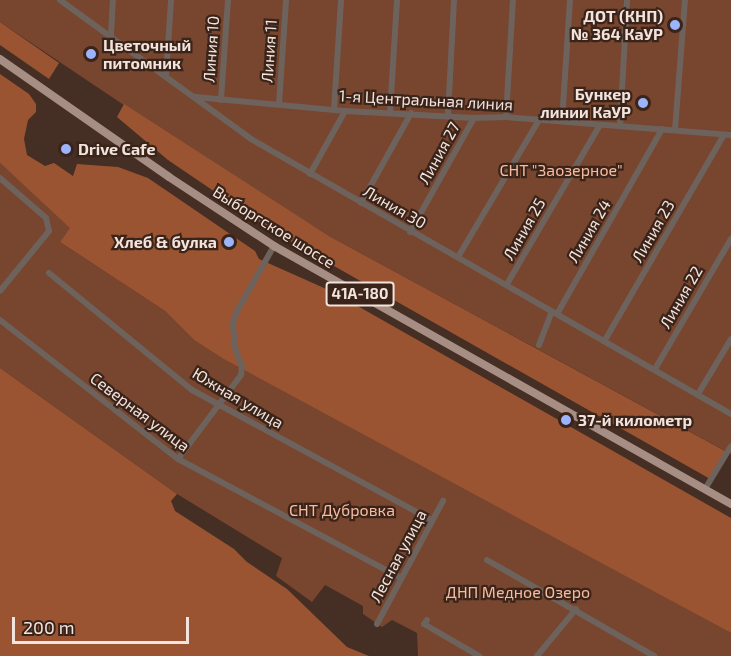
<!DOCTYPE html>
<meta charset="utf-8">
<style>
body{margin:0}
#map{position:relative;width:731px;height:656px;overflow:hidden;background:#452e24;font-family:"Exo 2",sans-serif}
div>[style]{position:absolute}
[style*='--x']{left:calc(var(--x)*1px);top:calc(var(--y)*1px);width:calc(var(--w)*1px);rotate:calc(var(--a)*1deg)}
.green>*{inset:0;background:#78452e}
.forest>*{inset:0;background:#9b5431}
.minor>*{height:6px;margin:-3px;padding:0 3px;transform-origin:3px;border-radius:3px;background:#6e625d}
.major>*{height:8px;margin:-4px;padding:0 4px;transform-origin:4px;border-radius:4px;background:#a68e84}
.dots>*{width:16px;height:16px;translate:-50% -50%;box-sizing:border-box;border:3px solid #3a241a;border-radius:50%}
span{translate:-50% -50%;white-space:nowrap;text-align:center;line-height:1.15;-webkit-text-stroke:4.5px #3a241a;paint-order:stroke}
.shield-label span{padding:2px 4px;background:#3a241a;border:2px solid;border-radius:4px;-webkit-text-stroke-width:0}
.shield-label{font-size:15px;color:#f2e3dc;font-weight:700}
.poi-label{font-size:16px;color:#f2e3dc;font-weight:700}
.right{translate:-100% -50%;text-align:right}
.left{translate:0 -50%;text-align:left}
.street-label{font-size:16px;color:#f2e3dc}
.park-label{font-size:16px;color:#f9bb9f}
.scale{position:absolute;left:12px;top:617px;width:177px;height:27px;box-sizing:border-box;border:3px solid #f2e3dc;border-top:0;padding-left:8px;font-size:18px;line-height:21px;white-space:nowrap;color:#f2e3dc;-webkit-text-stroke:4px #3a241a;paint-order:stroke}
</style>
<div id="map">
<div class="green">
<i style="clip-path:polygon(0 0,731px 0,731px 454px,329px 236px,176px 140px,0 22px)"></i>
<i style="clip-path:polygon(0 163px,71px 228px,60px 242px,165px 311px,194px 340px,731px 633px,731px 656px,418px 656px,417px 633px,392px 620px,382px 627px,363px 614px,363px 606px,325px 585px,312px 602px,276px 576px,282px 558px,177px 494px,0 368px)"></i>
</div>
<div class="forest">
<i style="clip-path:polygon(0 22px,59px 63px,49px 79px,0 45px)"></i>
<i style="clip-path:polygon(0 74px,29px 94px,36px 104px,36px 112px,28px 120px,24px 139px,27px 155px,45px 166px,54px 163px,73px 176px,77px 164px,118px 167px,148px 178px,255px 251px,259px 259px,333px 292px,731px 518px,731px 633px,224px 359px,194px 340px,165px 311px,60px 242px,70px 228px,0 163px)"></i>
<i style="clip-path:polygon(124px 104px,329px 236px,727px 452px,712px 480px,274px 232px,168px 160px,117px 117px)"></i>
<i style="clip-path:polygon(0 368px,177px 494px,171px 501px,175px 511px,234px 549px,247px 562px,287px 589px,347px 647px,369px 656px,0 656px)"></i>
</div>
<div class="minor">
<i style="--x:60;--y:0;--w:236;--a:36"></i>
<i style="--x:251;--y:139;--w:553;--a:29.81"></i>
<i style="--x:111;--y:35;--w:35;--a:-87"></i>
<i style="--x:166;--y:76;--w:76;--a:-86.2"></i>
<i style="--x:196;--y:97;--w:150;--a:5.4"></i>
<i style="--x:345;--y:111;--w:129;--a:3.1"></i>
<i style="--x:474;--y:118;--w:32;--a:-2"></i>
<i style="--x:506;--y:117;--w:226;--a:4.6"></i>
<i style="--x:221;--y:100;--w:100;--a:-86"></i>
<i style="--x:279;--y:104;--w:104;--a:-86.1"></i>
<i style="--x:334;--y:109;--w:109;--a:-86.3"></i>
<i style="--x:390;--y:112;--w:112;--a:-86.4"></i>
<i style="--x:448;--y:115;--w:115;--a:-87"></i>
<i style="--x:506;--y:117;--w:117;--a:-86.6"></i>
<i style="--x:562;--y:121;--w:121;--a:-86.2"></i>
<i style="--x:620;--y:126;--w:126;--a:-86.8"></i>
<i style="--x:675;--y:130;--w:130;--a:-85.6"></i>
<i style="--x:310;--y:174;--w:72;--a:-60.9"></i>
<i style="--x:0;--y:178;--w:61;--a:41"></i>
<i style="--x:46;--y:218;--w:13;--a:77"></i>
<i style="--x:49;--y:231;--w:77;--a:129.2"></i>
<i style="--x:361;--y:203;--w:103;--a:-60.9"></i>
<i style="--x:410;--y:232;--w:131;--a:-60.7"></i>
<i style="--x:458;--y:257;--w:159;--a:-59.4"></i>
<i style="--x:49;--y:273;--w:185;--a:39.3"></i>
<i style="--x:192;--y:390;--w:272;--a:28.5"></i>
<i style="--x:507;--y:284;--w:184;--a:-59.7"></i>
<i style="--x:557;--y:314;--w:213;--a:-60.4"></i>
<i style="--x:0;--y:320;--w:226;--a:38"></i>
<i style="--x:178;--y:459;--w:253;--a:28.1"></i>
<i style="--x:605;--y:340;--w:237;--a:-59.9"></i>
<i style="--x:539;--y:345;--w:34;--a:-69"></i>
<i style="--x:655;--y:369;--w:151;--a:-59.7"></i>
<i style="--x:698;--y:394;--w:64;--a:-59"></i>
<i style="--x:178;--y:459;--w:105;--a:-53.1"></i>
<i style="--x:241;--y:375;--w:8;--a:-83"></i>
<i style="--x:242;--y:367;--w:20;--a:-110"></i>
<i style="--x:235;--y:348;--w:25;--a:-95"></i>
<i style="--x:233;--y:323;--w:13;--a:-72"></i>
<i style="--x:237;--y:311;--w:75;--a:-60.4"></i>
<i style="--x:705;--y:489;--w:50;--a:-58.8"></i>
<i style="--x:487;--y:560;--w:193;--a:29.9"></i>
<i style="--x:427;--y:620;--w:5;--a:127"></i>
<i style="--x:424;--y:624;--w:64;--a:30.2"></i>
<i style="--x:377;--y:624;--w:140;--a:-61.8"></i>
<i style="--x:537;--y:656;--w:61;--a:-50.3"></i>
</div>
<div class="major">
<i style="--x:0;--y:59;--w:206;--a:34.9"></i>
<i style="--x:169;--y:177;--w:126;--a:33.3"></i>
<i style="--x:274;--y:246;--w:525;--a:29.45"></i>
</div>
<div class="dots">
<i style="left:675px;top:25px;background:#9cb4fd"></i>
<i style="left:91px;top:54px;background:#9cb4fd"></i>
<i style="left:643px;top:103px;background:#9cb4fd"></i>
<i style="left:66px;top:149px;background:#9cb4fd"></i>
<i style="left:229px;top:242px;background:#9cb4fd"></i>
<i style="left:566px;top:420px;background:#9cb4fd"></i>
</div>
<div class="shield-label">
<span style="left:360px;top:294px">41А-180</span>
</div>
<div class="poi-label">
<span class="right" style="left:663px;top:25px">ДОТ (КНП)<br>№ 364 КаУР</span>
<span class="left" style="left:103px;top:54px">Цветочный<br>питомник</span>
<span class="right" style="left:631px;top:103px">Бункер<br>линии КаУР</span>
<span class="left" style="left:78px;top:149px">Drive Cafe</span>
<span class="right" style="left:217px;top:242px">Хлеб &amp; булка</span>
<span class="left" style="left:578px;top:420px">37-й километр</span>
</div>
<div class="street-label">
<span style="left:211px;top:49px;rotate:-86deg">Линия 10</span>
<span style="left:269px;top:51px;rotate:-86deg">Линия 11</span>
<span style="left:426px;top:100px;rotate:3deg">1-я Центральная линия</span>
<span style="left:439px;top:153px;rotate:-61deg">Линия 27</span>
<span style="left:395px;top:207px;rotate:30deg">Линия 30</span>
<span style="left:274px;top:227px;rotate:32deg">Выборгское шоссе</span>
<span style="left:524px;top:229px;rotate:-60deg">Линия 25</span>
<span style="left:589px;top:231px;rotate:-60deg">Линия 24</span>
<span style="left:653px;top:231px;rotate:-60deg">Линия 23</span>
<span style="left:681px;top:297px;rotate:-60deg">Линия 22</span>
<span style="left:238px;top:398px;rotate:31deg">Южная улица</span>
<span style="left:140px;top:412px;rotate:37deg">Северная улица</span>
<span style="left:398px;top:556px;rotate:-62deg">Лесная улица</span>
</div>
<div class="park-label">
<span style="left:561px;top:170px">СНТ "Заозерное"</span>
<span style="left:342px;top:510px">СНТ Дубровка</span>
<span style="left:518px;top:592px">ДНП Медное Озеро</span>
</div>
<div class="scale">200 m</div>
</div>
